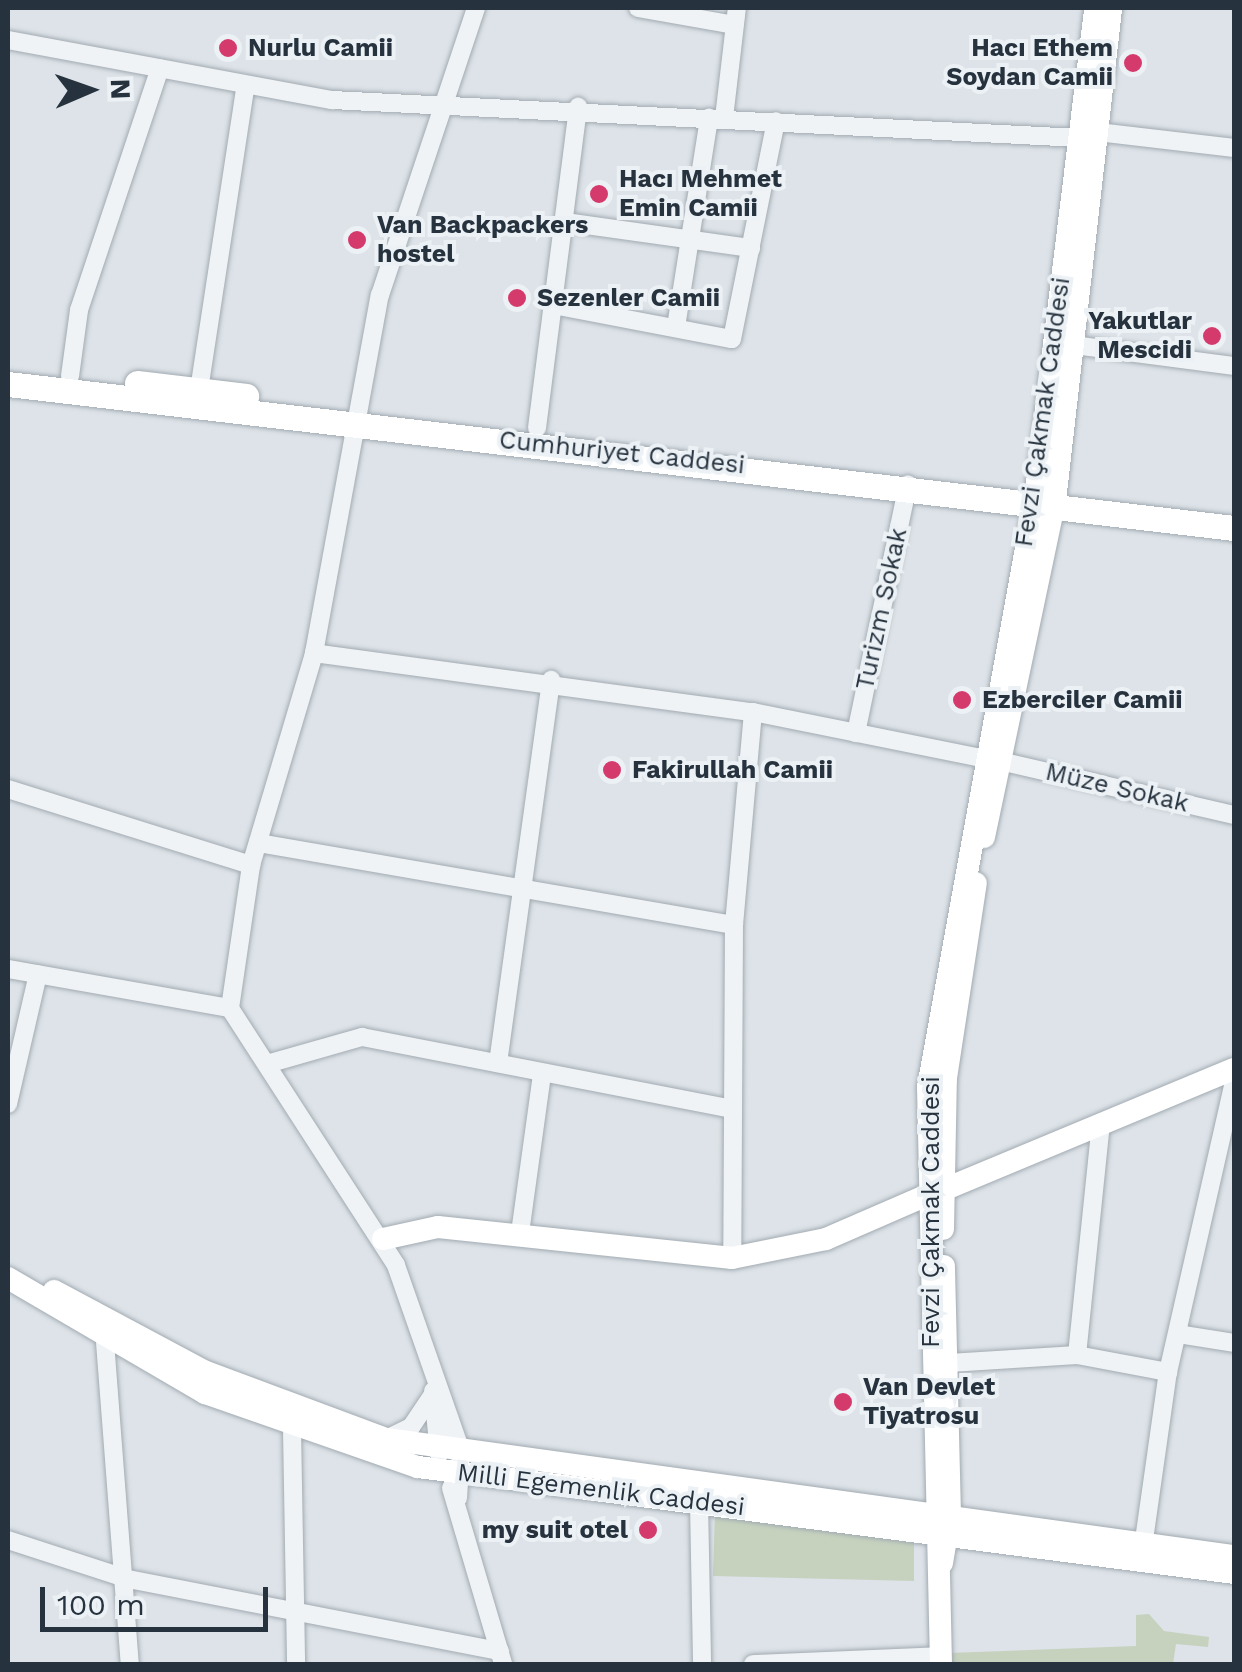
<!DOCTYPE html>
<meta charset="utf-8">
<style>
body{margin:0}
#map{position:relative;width:1242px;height:1672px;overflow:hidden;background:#dde3e8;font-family:"Work Sans",sans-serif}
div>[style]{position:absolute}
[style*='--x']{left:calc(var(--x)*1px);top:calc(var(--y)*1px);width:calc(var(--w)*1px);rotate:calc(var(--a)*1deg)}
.green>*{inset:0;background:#c6d2be}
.roads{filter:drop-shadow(0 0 2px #a2abb2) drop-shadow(0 0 2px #a2abb2)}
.street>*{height:18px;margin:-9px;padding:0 9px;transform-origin:9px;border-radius:9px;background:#f0f3f6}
.secondary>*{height:22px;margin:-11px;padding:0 11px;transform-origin:11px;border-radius:11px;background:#fff}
.primary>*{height:25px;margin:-12.5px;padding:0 12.5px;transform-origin:12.5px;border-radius:12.5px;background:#fff}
.dots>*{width:28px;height:28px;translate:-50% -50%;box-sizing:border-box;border:5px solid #ecf1f5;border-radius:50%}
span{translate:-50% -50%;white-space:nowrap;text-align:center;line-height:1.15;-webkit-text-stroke:8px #ecf1f5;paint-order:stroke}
.poi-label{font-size:25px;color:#26333f;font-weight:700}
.left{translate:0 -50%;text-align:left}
.right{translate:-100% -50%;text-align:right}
.street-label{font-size:25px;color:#26333f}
.frame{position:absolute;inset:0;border:10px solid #26333f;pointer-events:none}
.north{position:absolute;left:40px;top:40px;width:100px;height:100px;-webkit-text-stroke:8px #ecf1f5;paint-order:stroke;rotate:88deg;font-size:28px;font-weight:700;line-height:40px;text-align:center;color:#26333f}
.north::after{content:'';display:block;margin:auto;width:35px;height:45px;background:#26333f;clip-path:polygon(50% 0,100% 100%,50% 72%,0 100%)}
.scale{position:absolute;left:40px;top:1587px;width:228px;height:45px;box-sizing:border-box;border:5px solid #26333f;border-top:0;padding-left:12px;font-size:30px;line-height:35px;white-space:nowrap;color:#26333f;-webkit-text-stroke:8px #ecf1f5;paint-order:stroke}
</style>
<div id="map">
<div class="green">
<i style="clip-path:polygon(715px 1513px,914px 1539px,914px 1581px,713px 1576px)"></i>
<i style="clip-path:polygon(1149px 1614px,1164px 1631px,1209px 1637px,1208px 1647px,1176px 1644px,1173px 1664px,948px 1664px,948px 1653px,1136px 1646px,1136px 1615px)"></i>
</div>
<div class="roads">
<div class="street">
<i style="--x:638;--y:8;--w:97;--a:10"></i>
<i style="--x:8;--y:40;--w:330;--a:10.5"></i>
<i style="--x:332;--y:100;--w:749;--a:2.91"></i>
<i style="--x:724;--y:118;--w:111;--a:-83.3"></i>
<i style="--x:1098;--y:132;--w:137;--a:6.7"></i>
<i style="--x:565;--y:222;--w:188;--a:8"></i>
<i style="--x:553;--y:305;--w:182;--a:10.8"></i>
<i style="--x:732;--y:339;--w:222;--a:-78.6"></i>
<i style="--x:676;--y:327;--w:212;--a:-81"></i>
<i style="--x:1074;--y:345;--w:161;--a:7.5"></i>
<i style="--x:70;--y:376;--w:67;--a:-82.2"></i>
<i style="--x:79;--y:310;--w:255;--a:-71.5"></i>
<i style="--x:199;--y:390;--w:304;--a:-81.3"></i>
<i style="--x:537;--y:428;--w:324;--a:-82.7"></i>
<i style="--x:314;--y:653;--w:443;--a:7.7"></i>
<i style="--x:753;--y:712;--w:214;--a:95.1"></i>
<i style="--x:734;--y:925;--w:333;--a:90.3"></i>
<i style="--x:753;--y:712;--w:234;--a:11.4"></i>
<i style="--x:856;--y:733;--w:254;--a:-78.2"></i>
<i style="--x:1000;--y:761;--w:240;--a:13"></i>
<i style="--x:8;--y:789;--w:255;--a:17.4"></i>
<i style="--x:258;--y:843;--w:483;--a:9.8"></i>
<i style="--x:8;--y:969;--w:225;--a:10"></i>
<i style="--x:498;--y:1063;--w:387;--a:-82.1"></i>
<i style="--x:267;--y:1064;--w:99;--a:-15.9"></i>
<i style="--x:362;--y:1037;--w:378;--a:11"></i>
<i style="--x:8;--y:1104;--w:133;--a:-77"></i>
<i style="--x:520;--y:1233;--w:160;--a:-82.1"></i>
<i style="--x:1178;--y:1334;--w:57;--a:9.1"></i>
<i style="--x:105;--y:1342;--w:323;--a:85.6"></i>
<i style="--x:1077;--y:1355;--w:225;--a:-84.1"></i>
<i style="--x:949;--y:1363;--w:128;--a:-3.6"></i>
<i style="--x:1077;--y:1355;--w:93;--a:10.6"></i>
<i style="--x:433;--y:1391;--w:64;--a:84.6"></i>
<i style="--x:292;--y:1429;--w:235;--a:89"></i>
<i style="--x:386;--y:1439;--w:28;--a:-26"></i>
<i style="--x:411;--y:1427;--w:40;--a:-56"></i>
<i style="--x:451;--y:1488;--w:184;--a:73.5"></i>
<i style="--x:458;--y:1498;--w:47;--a:-86.3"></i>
<i style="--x:461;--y:1451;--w:197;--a:-109.3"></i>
<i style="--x:396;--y:1265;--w:306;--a:-122.9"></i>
<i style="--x:230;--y:1008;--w:145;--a:-81.6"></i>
<i style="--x:251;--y:865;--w:221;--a:-73.4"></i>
<i style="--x:314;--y:653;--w:364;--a:-79.6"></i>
<i style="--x:380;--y:295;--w:303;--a:-71.5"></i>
<i style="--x:699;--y:1503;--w:161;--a:88.9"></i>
<i style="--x:8;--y:1540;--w:126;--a:18"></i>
<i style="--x:128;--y:1579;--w:379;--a:11"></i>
<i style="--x:1143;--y:1547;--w:177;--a:-81.9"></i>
<i style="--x:1168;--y:1372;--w:298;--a:-77.2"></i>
<i style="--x:753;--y:1664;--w:188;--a:-2.4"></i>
</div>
<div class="secondary">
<i style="--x:984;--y:837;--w:343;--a:-78.1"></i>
<i style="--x:1055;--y:501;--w:496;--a:-83.5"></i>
<i style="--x:943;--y:1190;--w:315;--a:-22.6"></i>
<i style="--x:943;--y:1229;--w:151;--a:-88.9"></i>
<i style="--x:946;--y:1078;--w:197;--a:-81.3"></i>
<i style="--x:383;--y:1239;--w:56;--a:-12.3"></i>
<i style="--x:438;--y:1227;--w:296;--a:6"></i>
<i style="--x:732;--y:1258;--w:96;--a:-11.4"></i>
<i style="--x:826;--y:1239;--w:110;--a:-23.5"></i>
<i style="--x:8;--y:1278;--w:228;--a:30.3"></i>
<i style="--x:205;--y:1393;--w:225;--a:19.2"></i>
<i style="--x:418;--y:1467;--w:823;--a:7.4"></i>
<i style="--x:54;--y:1291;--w:172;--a:28.1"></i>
<i style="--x:206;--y:1372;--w:192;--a:20.4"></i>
<i style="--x:386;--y:1439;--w:856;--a:7.86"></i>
<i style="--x:942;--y:1563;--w:49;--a:-80.5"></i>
<i style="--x:950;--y:1515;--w:249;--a:-91.4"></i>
<i style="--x:941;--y:1664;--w:577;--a:-91.29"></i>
<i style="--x:928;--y:1087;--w:598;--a:-79.69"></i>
<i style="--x:1035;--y:499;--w:495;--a:-83"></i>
</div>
<div class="primary">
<i style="--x:137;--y:383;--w:110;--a:6.8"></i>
<i style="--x:8;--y:384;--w:1234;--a:6.7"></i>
</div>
</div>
<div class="dots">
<i style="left:228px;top:48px;background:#d43b6c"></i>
<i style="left:1133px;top:63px;background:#d43b6c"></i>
<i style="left:599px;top:194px;background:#d43b6c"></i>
<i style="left:357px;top:240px;background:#d43b6c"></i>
<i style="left:517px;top:298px;background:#d43b6c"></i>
<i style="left:1212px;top:336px;background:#d43b6c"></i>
<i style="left:962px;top:700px;background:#d43b6c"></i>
<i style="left:612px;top:770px;background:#d43b6c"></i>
<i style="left:843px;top:1402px;background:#d43b6c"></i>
<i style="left:648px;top:1530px;background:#d43b6c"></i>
</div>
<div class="poi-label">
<span class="left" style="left:248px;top:48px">Nurlu Camii</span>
<span class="right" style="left:1113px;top:63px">Hacı Ethem<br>Soydan Camii</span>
<span class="left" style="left:619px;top:194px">Hacı Mehmet<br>Emin Camii</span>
<span class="left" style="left:377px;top:240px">Van Backpackers<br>hostel</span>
<span class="left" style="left:537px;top:298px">Sezenler Camii</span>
<span class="right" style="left:1192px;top:336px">Yakutlar<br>Mescidi</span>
<span class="left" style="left:982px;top:700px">Ezberciler Camii</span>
<span class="left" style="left:632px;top:770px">Fakirullah Camii</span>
<span class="left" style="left:863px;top:1402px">Van Devlet<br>Tiyatrosu</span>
<span class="right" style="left:628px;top:1530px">my suit otel</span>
</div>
<div class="street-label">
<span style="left:1043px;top:412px;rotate:-82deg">Fevzi Çakmak Caddesi</span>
<span style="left:622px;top:453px;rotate:6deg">Cumhuriyet Caddesi</span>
<span style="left:882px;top:609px;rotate:-78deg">Turizm Sokak</span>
<span style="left:1117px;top:788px;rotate:13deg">Müze Sokak</span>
<span style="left:931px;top:1212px;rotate:-90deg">Fevzi Çakmak Caddesi</span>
<span style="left:601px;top:1490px;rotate:7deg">Milli Egemenlik Caddesi</span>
</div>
<div class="frame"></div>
<div class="north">N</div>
<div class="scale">100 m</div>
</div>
